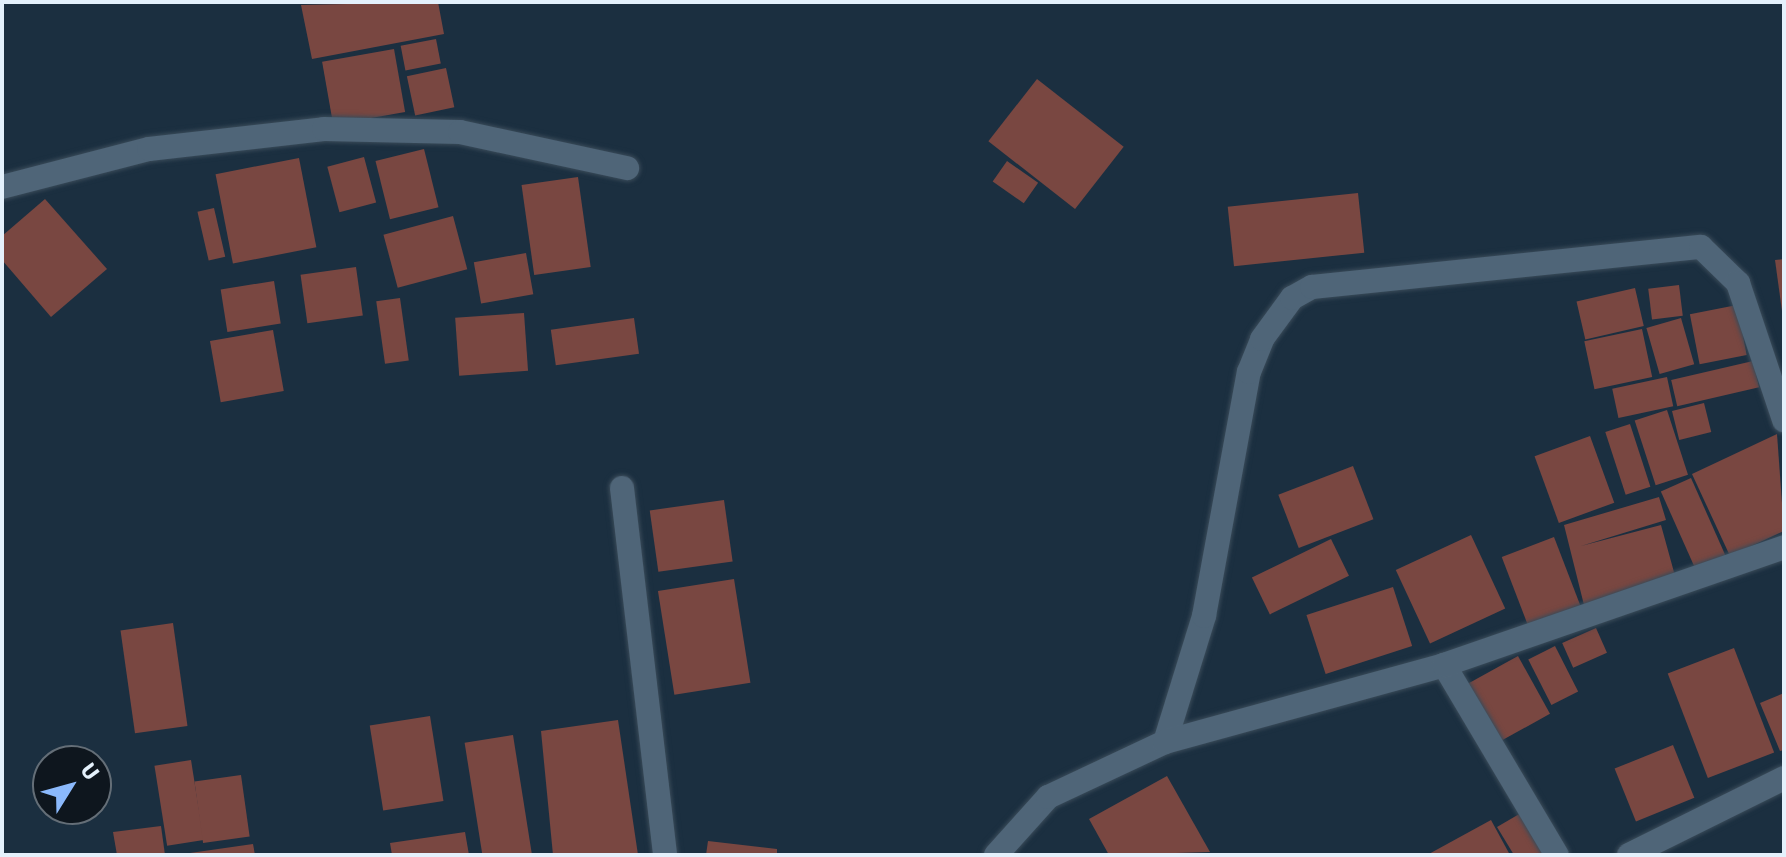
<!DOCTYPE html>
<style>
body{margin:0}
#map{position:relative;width:1786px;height:857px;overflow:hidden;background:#1b2f40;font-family:Signika,sans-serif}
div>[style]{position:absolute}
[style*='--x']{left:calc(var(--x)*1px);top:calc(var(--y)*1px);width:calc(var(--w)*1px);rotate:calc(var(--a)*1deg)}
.building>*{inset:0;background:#794741;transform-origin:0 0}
.roads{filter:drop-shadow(0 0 2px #3a4b59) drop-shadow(0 0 2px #3a4b59)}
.minor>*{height:24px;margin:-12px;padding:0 12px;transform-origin:12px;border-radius:12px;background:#4f6578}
span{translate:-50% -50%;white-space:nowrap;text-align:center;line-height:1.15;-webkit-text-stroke:8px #0e161e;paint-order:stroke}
.frame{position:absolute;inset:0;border:4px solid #e4f1fc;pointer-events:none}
.north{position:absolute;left:32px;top:745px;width:80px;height:80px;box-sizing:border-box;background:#0e161e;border:2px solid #646e77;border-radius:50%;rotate:53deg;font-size:22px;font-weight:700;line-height:32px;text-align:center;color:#e4f1fc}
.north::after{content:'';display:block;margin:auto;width:28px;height:36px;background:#8bb9fc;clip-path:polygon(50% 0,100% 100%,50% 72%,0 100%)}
</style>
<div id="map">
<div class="building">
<i style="clip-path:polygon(438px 2px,444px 34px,312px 59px,301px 5px)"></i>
<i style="left:436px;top:39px;width:25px;height:36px;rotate:79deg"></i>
<i style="left:394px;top:49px;width:64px;height:73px;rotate:80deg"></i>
<i style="left:446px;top:68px;width:40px;height:40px;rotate:78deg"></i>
<i style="left:1037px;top:79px;width:110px;height:79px;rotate:38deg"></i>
<i style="left:424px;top:149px;width:60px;height:50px;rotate:76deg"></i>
<i style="left:364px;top:157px;width:47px;height:38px;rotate:75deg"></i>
<i style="left:299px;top:158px;width:91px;height:85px;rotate:79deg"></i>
<i style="left:1007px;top:161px;width:38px;height:25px;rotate:35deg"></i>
<i style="left:578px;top:177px;width:91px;height:57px;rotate:82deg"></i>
<i style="left:1358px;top:193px;width:60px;height:131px;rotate:84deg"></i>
<i style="clip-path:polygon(45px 199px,107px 269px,51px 317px,2px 260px,2px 236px)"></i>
<i style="left:214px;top:208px;width:50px;height:17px;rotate:77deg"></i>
<i style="left:453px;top:216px;width:55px;height:72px;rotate:75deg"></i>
<i style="left:526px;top:253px;width:42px;height:53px;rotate:80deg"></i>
<i style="clip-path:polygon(1784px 259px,1784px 310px,1782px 311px,1775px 260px)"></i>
<i style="left:356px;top:267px;width:49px;height:56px;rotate:82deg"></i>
<i style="left:274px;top:281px;width:43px;height:54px;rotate:81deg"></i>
<i style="left:1679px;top:285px;width:31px;height:31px;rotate:83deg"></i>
<i style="left:1635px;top:288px;width:39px;height:60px;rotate:77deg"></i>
<i style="left:400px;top:298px;width:63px;height:24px;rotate:82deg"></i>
<i style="left:1737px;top:305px;width:51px;height:48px;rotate:79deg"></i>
<i style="left:524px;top:313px;width:58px;height:69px;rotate:86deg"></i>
<i style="left:634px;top:318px;width:36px;height:84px;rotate:82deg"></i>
<i style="left:1681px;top:318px;width:48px;height:36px;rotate:74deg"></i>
<i style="left:1642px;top:329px;width:49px;height:59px;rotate:78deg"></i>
<i style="left:273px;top:330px;width:62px;height:64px;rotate:80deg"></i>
<i style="left:1753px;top:361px;width:27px;height:84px;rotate:77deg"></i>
<i style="left:1667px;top:377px;width:30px;height:56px;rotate:78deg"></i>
<i style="left:1704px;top:403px;width:30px;height:33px;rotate:76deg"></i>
<i style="left:1667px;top:410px;width:68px;height:34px;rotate:72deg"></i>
<i style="left:1630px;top:424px;width:66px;height:26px;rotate:72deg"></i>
<i style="clip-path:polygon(1777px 434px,1784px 531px,1730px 556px,1692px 474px)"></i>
<i style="left:1590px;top:436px;width:71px;height:59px;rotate:70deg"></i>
<i style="left:1353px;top:466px;width:57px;height:80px;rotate:69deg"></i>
<i style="left:1691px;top:478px;width:85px;height:33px;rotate:66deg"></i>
<i style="clip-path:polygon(1659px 497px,1666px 520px,1581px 546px,1661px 525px,1677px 583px,1585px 609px,1564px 525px)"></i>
<i style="left:724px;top:500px;width:62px;height:75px;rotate:82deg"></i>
<i style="left:1471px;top:535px;width:81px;height:83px;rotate:65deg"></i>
<i style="left:1554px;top:537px;width:74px;height:56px;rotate:69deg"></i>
<i style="left:1331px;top:539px;width:41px;height:88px;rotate:64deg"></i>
<i style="left:734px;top:579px;width:105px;height:77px;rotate:81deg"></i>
<i style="left:1393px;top:587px;width:62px;height:91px;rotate:72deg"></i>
<i style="left:173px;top:623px;width:104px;height:53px;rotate:82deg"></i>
<i style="left:1596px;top:628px;width:27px;height:37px;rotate:66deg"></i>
<i style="left:1555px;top:646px;width:51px;height:30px;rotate:63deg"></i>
<i style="left:1734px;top:648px;width:112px;height:71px;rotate:69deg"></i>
<i style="left:1518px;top:656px;width:66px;height:60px;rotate:61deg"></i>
<i style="clip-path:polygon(1784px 693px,1784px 750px,1780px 751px,1760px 703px)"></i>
<i style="left:430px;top:716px;width:86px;height:61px;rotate:81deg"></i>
<i style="clip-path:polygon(618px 720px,638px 855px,553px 855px,541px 731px)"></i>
<i style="left:513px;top:735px;width:121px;height:49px;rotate:81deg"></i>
<i style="left:1673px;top:745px;width:57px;height:63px;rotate:68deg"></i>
<i style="left:191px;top:760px;width:81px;height:37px;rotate:81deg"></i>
<i style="left:241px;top:775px;width:62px;height:47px;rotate:82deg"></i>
<i style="clip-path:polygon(1167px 776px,1210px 852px,1109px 855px,1089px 819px)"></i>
<i style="clip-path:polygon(1521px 813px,1543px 852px,1537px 855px,1514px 855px,1497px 827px)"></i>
<i style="clip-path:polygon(1491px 820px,1510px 855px,1427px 855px)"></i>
<i style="clip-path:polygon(161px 826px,165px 855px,117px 855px,113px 832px)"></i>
<i style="clip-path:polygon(465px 832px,469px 855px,392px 855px,390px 843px)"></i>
<i style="clip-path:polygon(708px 841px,777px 849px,777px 855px,706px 855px)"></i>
<i style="clip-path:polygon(253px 844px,255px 855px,190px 855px,190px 853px)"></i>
</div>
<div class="roads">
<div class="minor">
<i style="--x:2;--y:187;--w:152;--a:-14.5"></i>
<i style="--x:149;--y:149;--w:176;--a:-6.5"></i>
<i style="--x:324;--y:129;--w:136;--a:1.3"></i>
<i style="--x:460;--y:132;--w:171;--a:12.2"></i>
<i style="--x:622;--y:488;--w:370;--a:83.3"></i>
<i style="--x:1444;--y:665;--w:221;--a:59.3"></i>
<i style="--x:1165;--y:742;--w:132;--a:-72.8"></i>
<i style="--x:1204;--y:616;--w:248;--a:-79.6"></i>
<i style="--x:1249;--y:372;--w:35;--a:-68"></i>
<i style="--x:1262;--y:339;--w:51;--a:-53.8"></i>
<i style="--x:1292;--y:298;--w:23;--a:-29"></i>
<i style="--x:1312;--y:287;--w:391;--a:-5.9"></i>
<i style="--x:1701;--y:247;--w:52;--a:44.2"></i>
<i style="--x:1738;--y:283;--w:145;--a:71.4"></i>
<i style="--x:996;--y:855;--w:78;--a:-48.1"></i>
<i style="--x:1048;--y:797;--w:129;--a:-25.2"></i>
<i style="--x:1165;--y:742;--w:289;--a:-15.4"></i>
<i style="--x:1444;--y:665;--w:360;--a:-19.1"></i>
<i style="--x:1629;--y:855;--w:173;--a:-26.4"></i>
</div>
</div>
<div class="frame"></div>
<div class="north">U</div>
</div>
